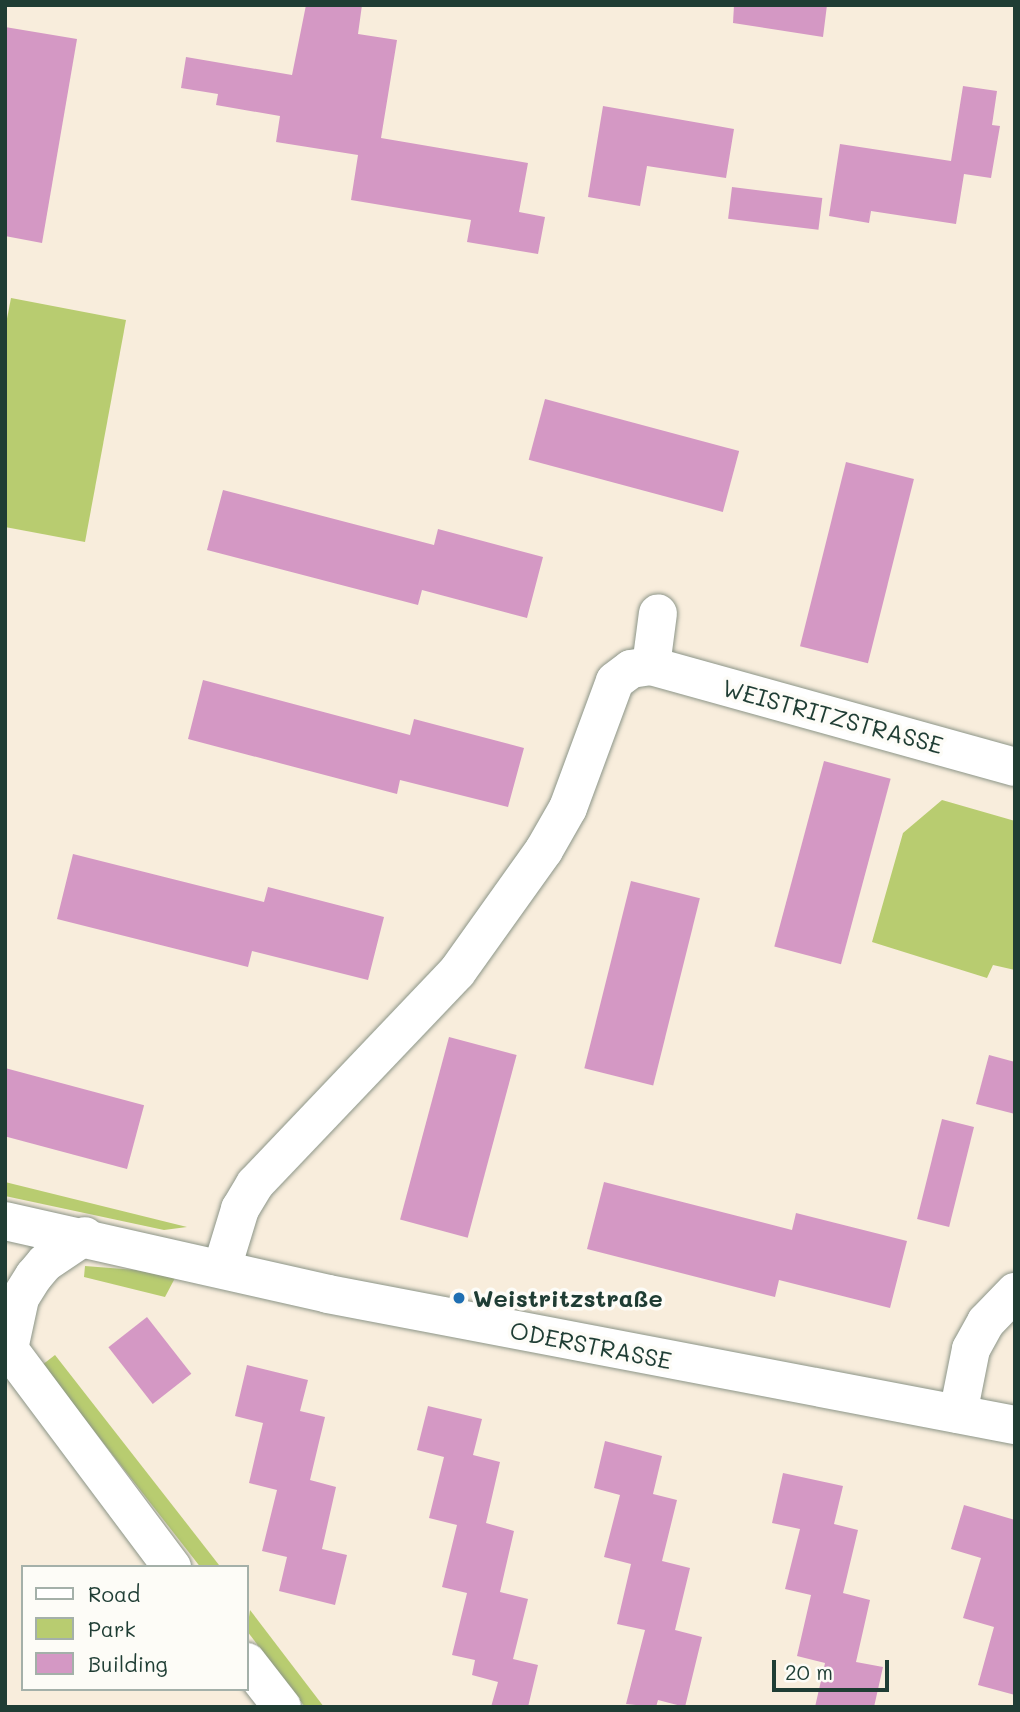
<!DOCTYPE html>
<meta charset="utf-8">
<style>
body{margin:0}
#map{position:relative;width:1020px;height:1712px;overflow:hidden;background:#f8eddc;font-family:Mali,sans-serif}
div>[style]{position:absolute}
[style*='--x']{left:calc(var(--x)*1px);top:calc(var(--y)*1px);width:calc(var(--w)*1px);rotate:calc(var(--a)*1deg)}
.green>*{inset:0;background:#b8cc70;transform-origin:0 0}
.building>*{inset:0;background:#d498c4;transform-origin:0 0}
.roads{filter:drop-shadow(0 0 2px #8c9588) drop-shadow(0 0 2px #8c9588)}
.minor>*{height:38px;margin:-19px;padding:0 19px;transform-origin:19px;border-radius:19px;background:#fff}
.dots>*{width:19px;height:19px;translate:-50% -50%;box-sizing:border-box;border:4px solid #fdfcf7;border-radius:50%}
span{translate:-50% -50%;white-space:nowrap;text-align:center;line-height:1.15;-webkit-text-stroke:7px #fdfcf7;paint-order:stroke}
.street-label{font-size:24px;color:#1f3d34}
.poi-label{font-size:24px;color:#1f3d34;font-weight:700}
.left{translate:0 -50%;text-align:left}
.frame{position:absolute;inset:0;border:7px solid #1f3d34;pointer-events:none}
.legend{position:absolute;left:21px;top:1565px;width:228px;height:126px;box-sizing:border-box;background:#fdfcf7;border:2px solid #a4b0a9;margin:0;padding:9px 12px;list-style:none;font-size:21px;color:#1f3d34}
.legend li{display:flex;align-items:center;gap:14px;height:35px}
.legend b{width:35px;border:2px solid #a4b0a9}
.scale{position:absolute;left:772px;top:1660px;width:117px;height:32px;box-sizing:border-box;border:4px solid #1f3d34;border-top:0;padding-left:9px;font-size:21px;line-height:24px;white-space:nowrap;color:#1f3d34;-webkit-text-stroke:5px #fdfcf7;paint-order:stroke}
</style>
<div id="map">
<div class="green">
<i style="clip-path:polygon(11px 298px,126px 320px,85px 542px,5px 527px,5px 329px)"></i>
<i style="clip-path:polygon(942px 800px,1015px 821px,1015px 970px,993px 965px,987px 978px,872px 942px,903px 833px)"></i>
<i style="clip-path:polygon(5px 1182px,187px 1227px,164px 1230px,5px 1196px)"></i>
<i style="clip-path:polygon(85px 1266px,136px 1270px,175px 1278px,165px 1297px,84px 1277px)"></i>
<i style="left:55px;top:1355px;width:267px;height:16px;rotate:52deg"></i>
<i style="clip-path:polygon(250px 1610px,324px 1707px,305px 1707px,247px 1631px)"></i>
</div>
<div class="building">
<i style="clip-path:polygon(306px 5px,362px 5px,358px 34px,397px 40px,381px 138px,528px 163px,519px 212px,545px 217px,538px 254px,467px 242px,471px 220px,351px 200px,358px 155px,276px 142px,280px 116px,216px 105px,218px 94px,181px 88px,186px 57px,292px 75px)"></i>
<i style="clip-path:polygon(734px 5px,827px 5px,823px 37px,733px 23px)"></i>
<i style="clip-path:polygon(5px 27px,77px 39px,42px 243px,5px 236px)"></i>
<i style="clip-path:polygon(963px 86px,997px 91px,992px 125px,1000px 126px,991px 178px,964px 174px,956px 224px,871px 211px,869px 223px,829px 216px,840px 144px,951px 161px)"></i>
<i style="clip-path:polygon(603px 106px,734px 129px,726px 178px,647px 166px,640px 206px,588px 197px)"></i>
<i style="left:732px;top:187px;width:91px;height:32px;rotate:7deg"></i>
<i style="left:545px;top:399px;width:201px;height:63px;rotate:15deg"></i>
<i style="left:846px;top:462px;width:70px;height:190px;rotate:14deg"></i>
<i style="clip-path:polygon(223px 490px,434px 545px,438px 529px,543px 557px,527px 618px,422px 590px,418px 605px,207px 550px)"></i>
<i style="clip-path:polygon(203px 680px,410px 735px,414px 719px,524px 748px,508px 807px,400px 780px,397px 794px,188px 739px)"></i>
<i style="left:824px;top:761px;width:69px;height:192px;rotate:15deg"></i>
<i style="clip-path:polygon(73px 854px,264px 902px,268px 887px,384px 917px,368px 980px,252px 951px,248px 967px,57px 919px)"></i>
<i style="left:631px;top:881px;width:71px;height:193px;rotate:14deg"></i>
<i style="left:449px;top:1037px;width:70px;height:189px;rotate:15deg"></i>
<i style="clip-path:polygon(989px 1055px,1015px 1062px,1015px 1114px,976px 1104px)"></i>
<i style="left:5px;top:1068px;width:144px;height:66px;rotate:15deg"></i>
<i style="left:942px;top:1119px;width:33px;height:103px;rotate:14deg"></i>
<i style="clip-path:polygon(604px 1182px,792px 1230px,796px 1213px,907px 1241px,890px 1308px,779px 1280px,775px 1297px,587px 1249px)"></i>
<i style="left:147px;top:1317px;width:72px;height:49px;rotate:52deg"></i>
<i style="clip-path:polygon(247px 1365px,308px 1380px,300px 1411px,325px 1417px,310px 1480px,336px 1487px,322px 1549px,347px 1555px,335px 1605px,279px 1591px,287px 1557px,262px 1551px,277px 1490px,249px 1483px,263px 1423px,235px 1416px)"></i>
<i style="clip-path:polygon(428px 1406px,482px 1419px,473px 1455px,500px 1462px,486px 1523px,514px 1531px,500px 1592px,528px 1599px,513px 1659px,538px 1665px,528px 1707px,491px 1707px,498px 1682px,472px 1675px,475px 1660px,452px 1655px,467px 1593px,442px 1587px,457px 1525px,429px 1518px,444px 1457px,417px 1450px)"></i>
<i style="clip-path:polygon(605px 1441px,662px 1456px,653px 1494px,677px 1500px,662px 1561px,690px 1568px,675px 1630px,702px 1637px,685px 1707px,658px 1700px,656px 1707px,626px 1704px,645px 1630px,617px 1624px,631px 1564px,604px 1557px,620px 1495px,594px 1488px)"></i>
<i style="clip-path:polygon(783px 1473px,843px 1486px,834px 1524px,858px 1530px,843px 1593px,870px 1600px,856px 1662px,883px 1667px,874px 1707px,815px 1707px,825px 1663px,797px 1656px,811px 1595px,785px 1589px,800px 1529px,772px 1523px)"></i>
<i style="clip-path:polygon(964px 1505px,1015px 1520px,1015px 1695px,978px 1685px,994px 1627px,963px 1618px,981px 1558px,951px 1549px)"></i>
</div>
<div class="roads">
<div class="minor">
<i style="--x:651;--y:666;--w:378;--a:15.5"></i>
<i style="--x:5;--y:1221;--w:331;--a:12.7"></i>
<i style="--x:328;--y:1294;--w:699;--a:10.8"></i>
<i style="--x:222;--y:1268;--w:62;--a:-73"></i>
<i style="--x:240;--y:1209;--w:29;--a:-59"></i>
<i style="--x:255;--y:1184;--w:293;--a:-46.4"></i>
<i style="--x:457;--y:972;--w:150;--a:-54.5"></i>
<i style="--x:544;--y:850;--w:48;--a:-60.3"></i>
<i style="--x:568;--y:808;--w:135;--a:-69.7"></i>
<i style="--x:615;--y:681;--w:20;--a:-37"></i>
<i style="--x:631;--y:669;--w:20;--a:-9"></i>
<i style="--x:651;--y:666;--w:53;--a:-82.5"></i>
<i style="--x:5;--y:1344;--w:279;--a:53.2"></i>
<i style="--x:9;--y:1349;--w:52;--a:-77.8"></i>
<i style="--x:20;--y:1298;--w:26;--a:-58"></i>
<i style="--x:34;--y:1276;--w:17;--a:-50"></i>
<i style="--x:45;--y:1263;--w:48;--a:-34"></i>
<i style="--x:958;--y:1414;--w:66;--a:-78.7"></i>
<i style="--x:971;--y:1349;--w:31;--a:-61"></i>
<i style="--x:986;--y:1322;--w:42;--a:-46"></i>
<i style="--x:247;--y:1662;--w:57;--a:52.1"></i>
</div>
</div>
<div class="dots">
<i style="left:459px;top:1298px;background:#1f6fb2"></i>
</div>
<div class="street-label">
<span style="left:833px;top:716px;rotate:15deg">WEISTRITZSTRASSE</span>
<span style="left:591px;top:1345px;rotate:11deg">ODERSTRASSE</span>
</div>
<div class="poi-label">
<span class="left" style="left:473px;top:1298px">Weistritzstraße</span>
</div>
<div class="frame"></div>
<ul class="legend">
<li><b style="height:9px;background:#fff"></b>Road</li>
<li><b style="height:19px;background:#b8cc70"></b>Park</li>
<li><b style="height:19px;background:#d498c4"></b>Building</li>
</ul>
<div class="scale">20 m</div>
</div>
